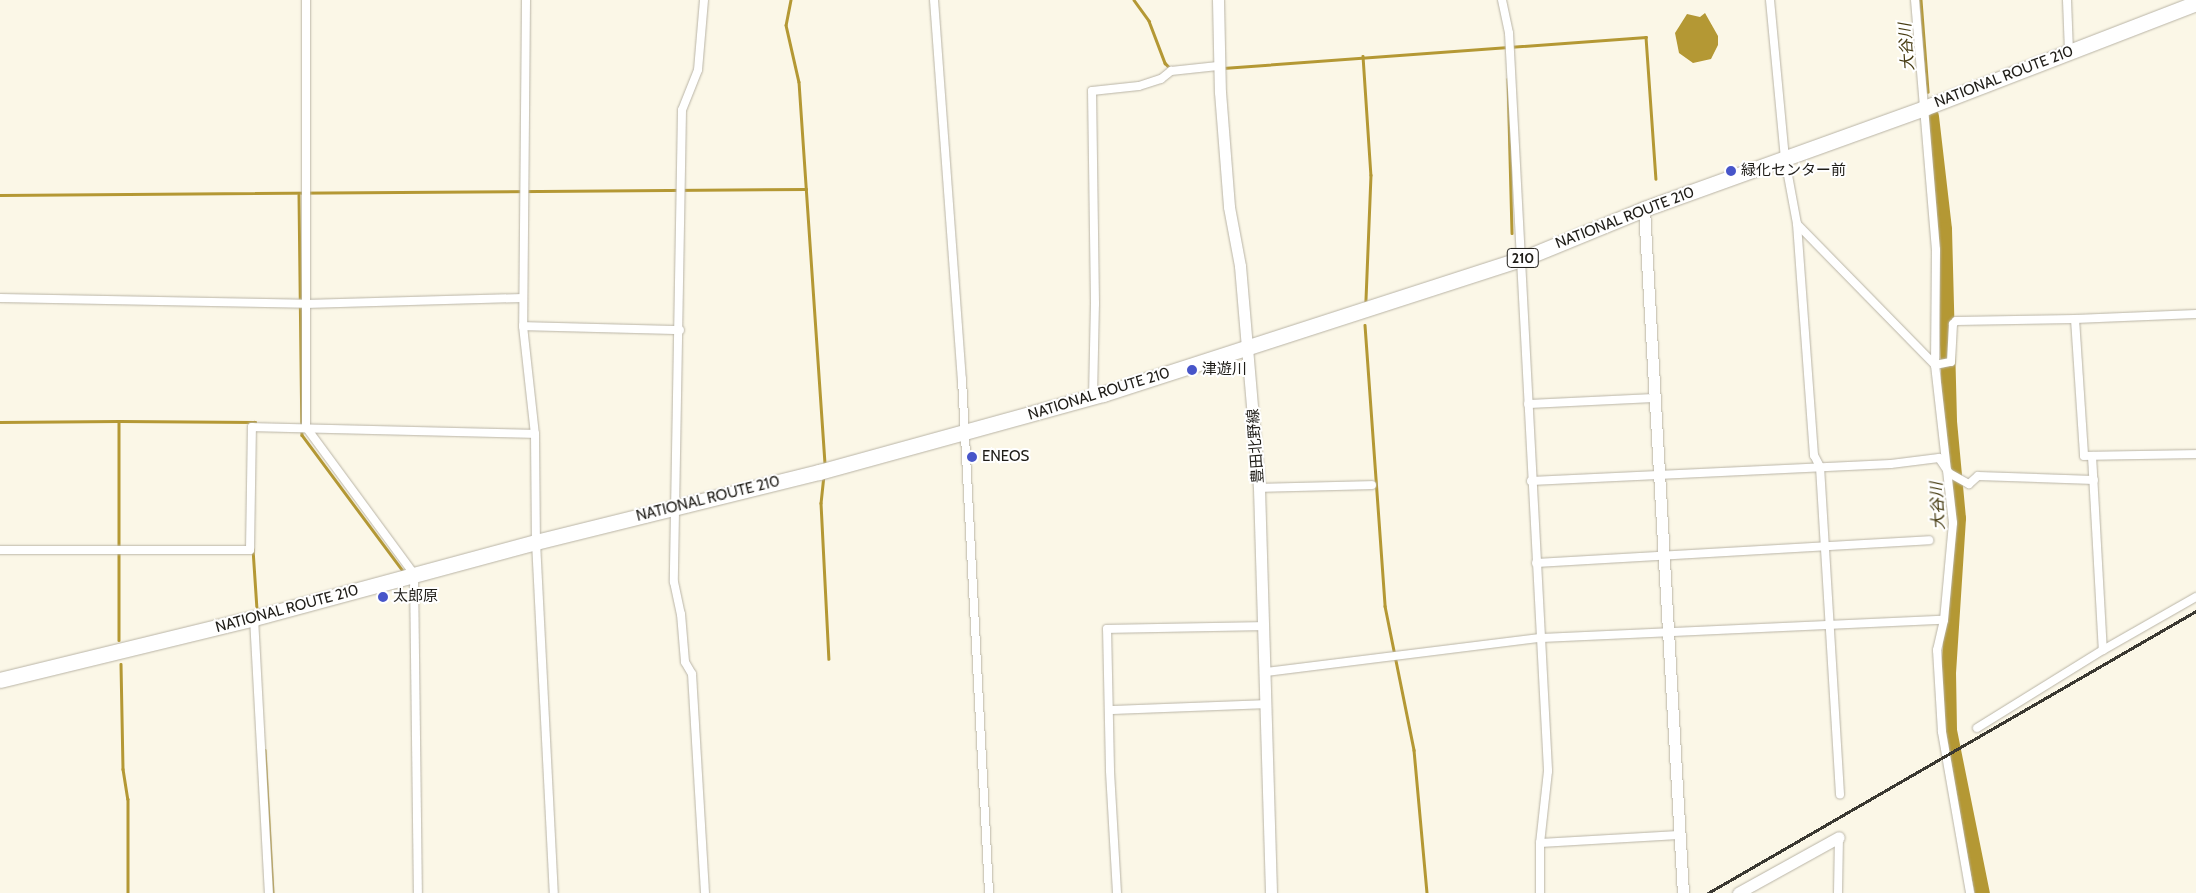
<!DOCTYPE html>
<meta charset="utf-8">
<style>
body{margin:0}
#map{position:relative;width:2196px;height:893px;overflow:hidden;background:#fbf7e7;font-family:Cabin,"Noto Sans JP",sans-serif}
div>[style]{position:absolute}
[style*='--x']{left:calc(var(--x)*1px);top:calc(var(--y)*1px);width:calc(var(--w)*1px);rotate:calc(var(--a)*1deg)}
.water>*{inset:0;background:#b49834}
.stream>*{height:2.5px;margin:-1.25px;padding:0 1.25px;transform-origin:1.25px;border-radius:1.25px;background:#b49834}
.river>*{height:15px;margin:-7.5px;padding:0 7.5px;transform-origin:7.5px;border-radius:7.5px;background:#b49834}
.roads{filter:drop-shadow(0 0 1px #b9b4a6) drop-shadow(0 0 1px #b9b4a6)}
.street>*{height:8px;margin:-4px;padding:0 4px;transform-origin:4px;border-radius:4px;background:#fff}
.secondary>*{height:11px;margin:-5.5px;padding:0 5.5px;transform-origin:5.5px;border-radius:5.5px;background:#fff}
.highway>*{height:15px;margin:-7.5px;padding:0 7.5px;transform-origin:7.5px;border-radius:7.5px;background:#fff}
.rail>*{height:2.5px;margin:-1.25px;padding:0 1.25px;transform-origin:1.25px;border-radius:1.25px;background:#3b3932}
.dots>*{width:14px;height:14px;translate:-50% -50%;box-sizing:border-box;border:2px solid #fff;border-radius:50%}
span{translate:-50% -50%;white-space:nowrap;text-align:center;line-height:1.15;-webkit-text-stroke:4px #fff;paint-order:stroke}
.shield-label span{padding:1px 4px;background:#fff;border:1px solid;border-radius:4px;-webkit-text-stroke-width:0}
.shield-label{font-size:14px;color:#1f1d18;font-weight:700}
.street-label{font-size:15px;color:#1f1d18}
.poi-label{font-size:15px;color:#1f1d18}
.left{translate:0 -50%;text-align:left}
.water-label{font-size:16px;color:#473c12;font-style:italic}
</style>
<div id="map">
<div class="water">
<i style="clip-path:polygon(1705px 13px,1718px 36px,1718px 45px,1711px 59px,1693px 63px,1679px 53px,1675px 33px,1687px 14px,1700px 17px)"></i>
</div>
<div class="stream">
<i style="--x:791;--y:0;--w:25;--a:101"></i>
<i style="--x:786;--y:25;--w:58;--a:77.2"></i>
<i style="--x:799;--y:82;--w:384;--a:86.1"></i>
<i style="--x:1134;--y:0;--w:26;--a:54"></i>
<i style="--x:1149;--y:21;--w:45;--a:69.1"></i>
<i style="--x:1165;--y:63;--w:8;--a:45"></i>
<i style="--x:1921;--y:0;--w:92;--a:85.6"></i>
<i style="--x:1363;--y:56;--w:119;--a:86.2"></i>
<i style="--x:1371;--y:175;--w:127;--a:92.3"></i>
<i style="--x:1223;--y:68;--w:424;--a:-4.2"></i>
<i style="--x:1646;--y:37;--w:142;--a:86"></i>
<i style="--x:1508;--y:79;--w:154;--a:88.5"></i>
<i style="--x:0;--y:195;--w:806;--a:-0.43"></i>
<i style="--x:299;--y:195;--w:240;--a:89.3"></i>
<i style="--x:302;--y:435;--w:169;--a:53.4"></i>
<i style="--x:1365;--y:325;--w:282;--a:85.9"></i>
<i style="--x:1385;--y:606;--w:147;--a:78.6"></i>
<i style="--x:1414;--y:750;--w:144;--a:84.8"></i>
<i style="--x:119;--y:421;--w:136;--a:0.4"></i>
<i style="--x:255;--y:422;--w:4;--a:104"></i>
<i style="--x:0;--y:422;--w:119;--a:-0.5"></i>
<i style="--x:119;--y:421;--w:219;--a:90"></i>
<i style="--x:824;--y:475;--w:28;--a:96"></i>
<i style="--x:821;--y:503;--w:156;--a:87.1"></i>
<i style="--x:253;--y:549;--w:61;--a:86.2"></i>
<i style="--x:121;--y:664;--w:105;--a:88.9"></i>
<i style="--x:123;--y:769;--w:30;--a:81"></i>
<i style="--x:128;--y:799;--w:94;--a:90"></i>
<i style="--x:265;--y:750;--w:143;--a:86.8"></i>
</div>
<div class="river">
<i style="--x:1931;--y:116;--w:114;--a:83.4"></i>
<i style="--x:1944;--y:229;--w:192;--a:88.5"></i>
<i style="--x:1949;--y:421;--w:97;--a:84.7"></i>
<i style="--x:1958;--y:518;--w:154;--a:93.7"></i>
<i style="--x:1948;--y:672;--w:58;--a:89"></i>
<i style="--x:1949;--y:730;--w:166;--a:78.6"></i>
</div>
<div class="roads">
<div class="street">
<i style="--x:306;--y:0;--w:427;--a:90"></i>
<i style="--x:306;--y:427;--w:182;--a:53.7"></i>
<i style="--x:414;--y:574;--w:319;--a:89.3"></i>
<i style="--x:526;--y:0;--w:326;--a:90.5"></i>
<i style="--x:523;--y:326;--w:109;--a:83.7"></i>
<i style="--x:535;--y:434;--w:108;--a:89.5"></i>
<i style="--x:536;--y:542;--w:351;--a:87.1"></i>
<i style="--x:704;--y:0;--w:70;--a:94.9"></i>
<i style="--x:698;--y:70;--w:43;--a:111.8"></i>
<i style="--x:682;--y:110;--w:472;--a:91"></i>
<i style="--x:674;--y:582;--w:33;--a:78"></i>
<i style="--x:681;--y:614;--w:48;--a:85.2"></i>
<i style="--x:685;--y:662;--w:14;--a:60"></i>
<i style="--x:692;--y:674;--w:219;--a:86.6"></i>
<i style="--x:934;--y:0;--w:380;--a:85.8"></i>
<i style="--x:962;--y:379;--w:515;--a:86.99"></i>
<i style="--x:1502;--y:0;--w:34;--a:78"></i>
<i style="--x:1509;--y:33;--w:739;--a:86.97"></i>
<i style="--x:1548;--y:771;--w:72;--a:96.3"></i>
<i style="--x:1540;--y:843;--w:50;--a:90"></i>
<i style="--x:1770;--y:0;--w:160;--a:84.6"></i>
<i style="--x:1785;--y:159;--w:66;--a:79.5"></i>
<i style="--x:1797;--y:224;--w:232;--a:85.8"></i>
<i style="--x:1814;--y:455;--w:13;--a:63"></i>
<i style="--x:1820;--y:467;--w:328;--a:86.5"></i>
<i style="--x:1915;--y:0;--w:251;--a:85.2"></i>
<i style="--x:1936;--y:250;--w:115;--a:90.5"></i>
<i style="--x:1935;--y:365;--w:159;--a:83.5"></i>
<i style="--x:1953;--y:523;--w:97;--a:95.3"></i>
<i style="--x:1944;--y:620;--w:31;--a:103"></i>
<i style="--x:1937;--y:650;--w:82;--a:86.5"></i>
<i style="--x:1942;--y:732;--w:163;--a:80.1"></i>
<i style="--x:2067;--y:0;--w:51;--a:87.8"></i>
<i style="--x:1797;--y:224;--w:197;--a:45.6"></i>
<i style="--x:0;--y:298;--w:305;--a:1.1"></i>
<i style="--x:305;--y:304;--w:218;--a:-1.6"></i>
<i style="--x:2075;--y:319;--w:121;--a:-2.4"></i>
<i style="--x:523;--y:326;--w:157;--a:1.5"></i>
<i style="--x:1935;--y:365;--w:16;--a:-11"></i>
<i style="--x:1951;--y:362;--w:38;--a:-87"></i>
<i style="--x:1953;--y:324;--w:4;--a:-45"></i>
<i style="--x:1956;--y:321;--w:119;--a:-1"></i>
<i style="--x:2075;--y:319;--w:137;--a:86.2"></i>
<i style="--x:2084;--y:456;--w:112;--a:-1"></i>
<i style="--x:1093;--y:397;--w:93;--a:-88.8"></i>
<i style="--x:1095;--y:304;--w:213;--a:-90.8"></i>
<i style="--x:1092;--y:91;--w:47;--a:-6.1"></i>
<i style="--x:1139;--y:86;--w:23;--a:-18"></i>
<i style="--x:1161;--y:79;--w:13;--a:-39"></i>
<i style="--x:1171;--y:71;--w:47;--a:-6.1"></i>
<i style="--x:1528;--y:404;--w:127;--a:-2.7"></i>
<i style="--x:2092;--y:456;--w:194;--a:86.8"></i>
<i style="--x:2103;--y:650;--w:107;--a:-29.7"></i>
<i style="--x:1531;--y:481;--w:360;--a:-2.7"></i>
<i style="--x:1891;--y:464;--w:48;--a:-7.1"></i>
<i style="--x:1939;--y:458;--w:18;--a:56"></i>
<i style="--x:1949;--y:473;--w:23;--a:29"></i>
<i style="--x:1969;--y:484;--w:12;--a:-42"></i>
<i style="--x:1978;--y:476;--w:116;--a:2"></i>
<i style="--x:1259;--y:488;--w:113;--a:-1.5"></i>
<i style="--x:0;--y:550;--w:250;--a:0"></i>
<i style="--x:250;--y:550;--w:123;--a:-89.1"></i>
<i style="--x:252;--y:427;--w:283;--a:1.4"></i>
<i style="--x:1536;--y:563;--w:394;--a:-3.3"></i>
<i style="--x:254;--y:618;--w:275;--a:86.9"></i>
<i style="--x:1266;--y:672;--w:276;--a:-7.1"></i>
<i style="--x:1540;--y:638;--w:404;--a:-2.6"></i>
<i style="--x:1110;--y:710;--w:155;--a:-2.2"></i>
<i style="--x:1977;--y:728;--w:148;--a:-31.8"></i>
<i style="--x:1540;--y:843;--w:139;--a:-3.3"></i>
<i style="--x:1117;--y:893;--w:123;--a:-93.3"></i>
<i style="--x:1110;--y:770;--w:141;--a:-91.2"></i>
<i style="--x:1107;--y:629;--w:157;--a:-1.1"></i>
<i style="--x:1838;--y:893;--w:56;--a:-89"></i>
</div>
<div class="secondary">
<i style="--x:1218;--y:0;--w:92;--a:88.8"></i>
<i style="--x:1220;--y:92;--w:115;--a:85.5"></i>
<i style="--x:1229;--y:207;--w:60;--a:79.4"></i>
<i style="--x:1240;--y:266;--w:223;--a:85.1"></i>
<i style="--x:1259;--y:488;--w:405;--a:88.3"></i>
<i style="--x:1644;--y:209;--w:685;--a:86.74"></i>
<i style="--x:1738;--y:893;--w:115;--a:-29"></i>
</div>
<div class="highway">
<i style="--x:0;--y:680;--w:261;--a:-13.7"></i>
<i style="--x:254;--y:618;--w:292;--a:-15.1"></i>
<i style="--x:536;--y:542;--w:292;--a:-13.9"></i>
<i style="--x:819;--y:472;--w:295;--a:-15.4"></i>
<i style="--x:1103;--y:394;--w:440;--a:-17.9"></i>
<i style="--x:1522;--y:259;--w:132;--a:-22.3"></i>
<i style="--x:1644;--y:209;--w:298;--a:-19.8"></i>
<i style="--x:1924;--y:108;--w:292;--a:-21.1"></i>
</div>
</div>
<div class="rail">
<i style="--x:1708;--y:893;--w:564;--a:-30.02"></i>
</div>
<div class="dots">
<i style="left:1731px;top:171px;background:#4755c9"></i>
<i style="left:1192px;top:370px;background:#4755c9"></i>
<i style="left:972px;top:457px;background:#4755c9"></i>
<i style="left:383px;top:597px;background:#4755c9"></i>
</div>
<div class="shield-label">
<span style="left:1523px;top:258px">210</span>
</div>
<div class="street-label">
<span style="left:2004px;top:77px;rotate:-21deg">NATIONAL ROUTE 210</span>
<span style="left:1625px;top:218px;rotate:-21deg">NATIONAL ROUTE 210</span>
<span style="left:1099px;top:394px;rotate:-17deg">NATIONAL ROUTE 210</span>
<span style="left:1256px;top:446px;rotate:-94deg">豊田北野線</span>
<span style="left:708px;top:499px;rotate:-14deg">NATIONAL ROUTE 210</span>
<span style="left:287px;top:609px;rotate:-15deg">NATIONAL ROUTE 210</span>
</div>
<div class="poi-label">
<span class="left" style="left:1741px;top:171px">緑化センター前</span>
<span class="left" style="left:1202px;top:370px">津遊川</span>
<span class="left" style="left:982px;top:457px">ENEOS</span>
<span class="left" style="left:393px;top:597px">太郎原</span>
</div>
<div class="water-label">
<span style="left:1907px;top:47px;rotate:-94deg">大谷川</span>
<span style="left:1938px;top:506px;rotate:-93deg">大谷川</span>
</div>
</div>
